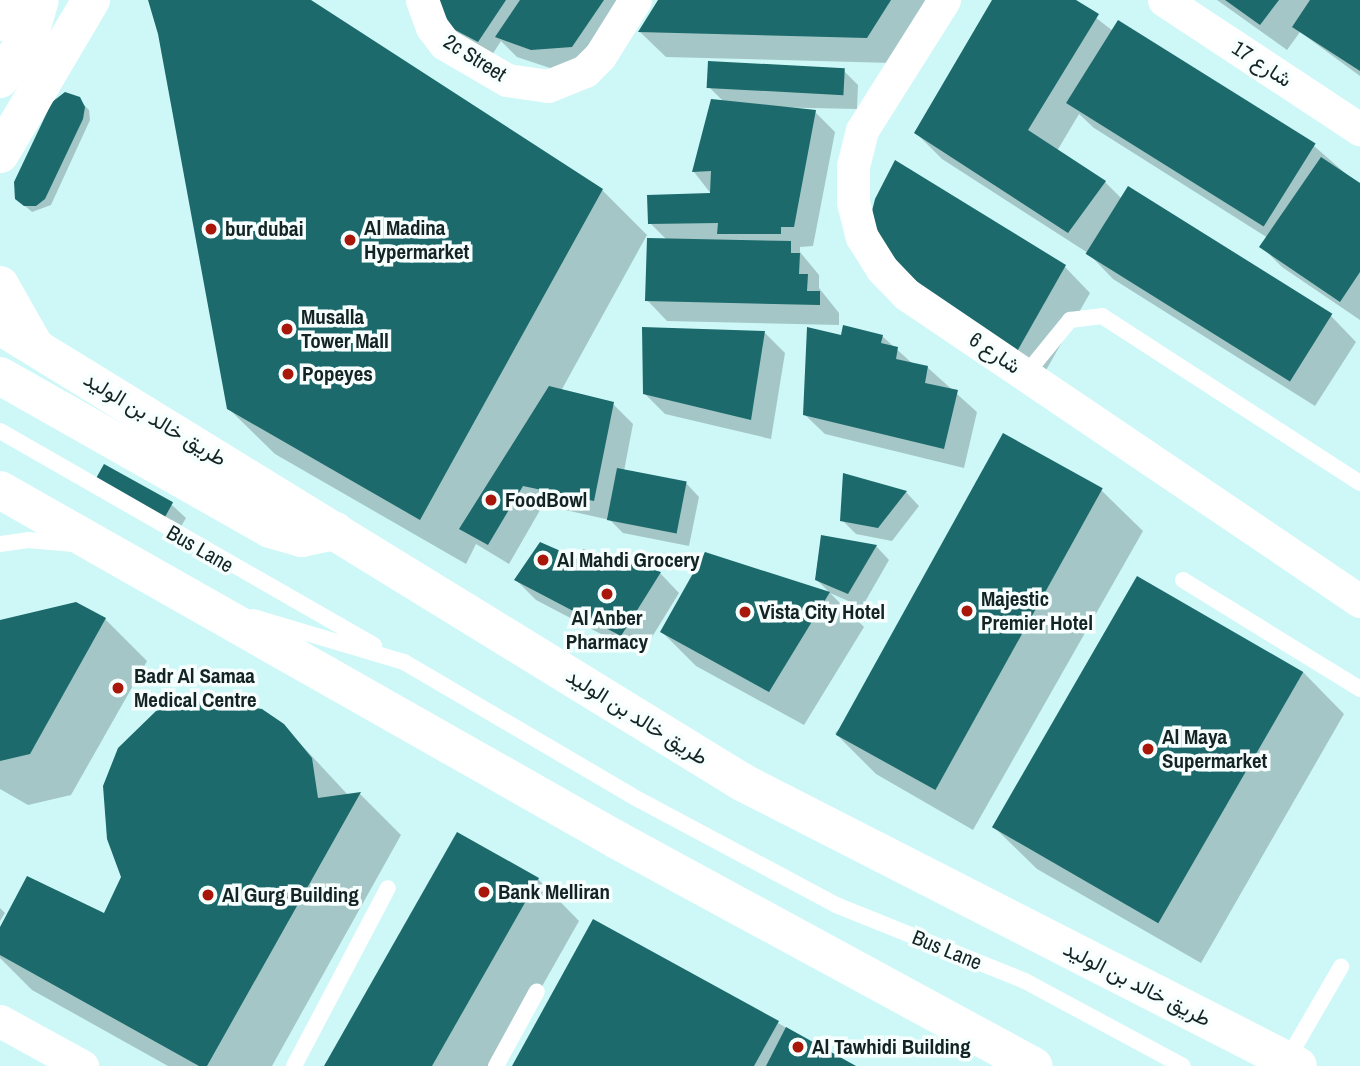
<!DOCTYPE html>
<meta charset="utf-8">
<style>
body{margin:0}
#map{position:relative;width:1360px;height:1066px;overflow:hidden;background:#cef8f8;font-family:"Archivo Narrow",Vazirmatn,sans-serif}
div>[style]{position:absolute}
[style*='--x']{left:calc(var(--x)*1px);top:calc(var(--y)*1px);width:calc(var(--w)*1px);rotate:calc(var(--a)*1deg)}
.shadow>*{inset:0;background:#0003}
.building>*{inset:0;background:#1c6a6b;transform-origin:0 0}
.lane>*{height:16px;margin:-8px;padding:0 8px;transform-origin:8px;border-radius:8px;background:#fff}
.street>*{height:33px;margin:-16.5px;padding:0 16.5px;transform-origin:16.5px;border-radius:16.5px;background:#fff}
.secondary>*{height:38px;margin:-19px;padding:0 19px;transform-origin:19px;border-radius:19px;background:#fff}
.primary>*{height:38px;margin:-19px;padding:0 19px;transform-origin:19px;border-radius:19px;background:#fff}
.dots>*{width:19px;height:19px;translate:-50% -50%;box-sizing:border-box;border:4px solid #f6fefe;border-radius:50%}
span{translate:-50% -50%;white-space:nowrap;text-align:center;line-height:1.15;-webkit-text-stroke:7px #f6fefe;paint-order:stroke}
.street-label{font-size:21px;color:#142424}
.poi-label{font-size:21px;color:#142424;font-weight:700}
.left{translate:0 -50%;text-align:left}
</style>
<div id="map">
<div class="shadow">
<i style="clip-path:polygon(149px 0,308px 0,602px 190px,647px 235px,561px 391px,613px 404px,633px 424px,624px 471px,686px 483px,699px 497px,689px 546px,623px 533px,610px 520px,543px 505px,509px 564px,476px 544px,466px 564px,275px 454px,229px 409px,160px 33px)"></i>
<i style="clip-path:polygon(430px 0,637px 0,592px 67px,553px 69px,517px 57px,501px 41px,492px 55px,458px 36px)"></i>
<i style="clip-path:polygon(660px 0,933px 0,892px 63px,666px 57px,640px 32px)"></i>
<i style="clip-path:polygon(996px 0,1073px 0,1113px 31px,1118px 23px,1314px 146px,1360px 186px,1360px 320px,1282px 267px,1262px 247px,1268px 238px,1094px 128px,1079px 114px,1057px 151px,1105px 182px,1122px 199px,1331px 316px,1356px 342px,1315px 406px,1113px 279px,1088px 253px,942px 159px,916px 133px)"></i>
<i style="clip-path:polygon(1217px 0,1360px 0,1360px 76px,1300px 32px,1287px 50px)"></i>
<i style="clip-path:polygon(844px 71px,858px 85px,857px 109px,766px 107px,815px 112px,835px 132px,813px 246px,800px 247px,800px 252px,819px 275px,819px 288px,839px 313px,839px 325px,667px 321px,647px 300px,667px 240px,650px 223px,712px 195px,694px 172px,724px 102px,709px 87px)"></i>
<i style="clip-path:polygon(75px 96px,89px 110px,90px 120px,51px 205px,32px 212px,24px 205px)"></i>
<i style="clip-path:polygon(1065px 267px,1090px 293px,1041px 379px,914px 298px)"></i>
<i style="clip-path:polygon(765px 333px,785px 353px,771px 439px,665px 414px,645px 394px)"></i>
<i style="clip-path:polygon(882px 336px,913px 364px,927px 367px,977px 412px,964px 468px,825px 434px,804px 414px,842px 337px)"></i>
<i style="clip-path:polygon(105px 466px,172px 505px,186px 518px,176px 535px)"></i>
<i style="clip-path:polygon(844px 476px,906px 492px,919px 506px,892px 541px,856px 534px,842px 520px)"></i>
<i style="clip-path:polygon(1101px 490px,1143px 531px,973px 830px,876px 774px,835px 733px)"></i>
<i style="clip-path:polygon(876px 546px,889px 560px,862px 607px,830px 593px,864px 627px,804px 725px,696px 666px,662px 632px,706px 554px,830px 593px,817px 580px)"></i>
<i style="clip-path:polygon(580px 562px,660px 573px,679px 593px,641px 655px,536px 600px,516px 580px)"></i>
<i style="clip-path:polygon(76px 604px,105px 619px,147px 661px,71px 795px,28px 805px,0 789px,0 622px)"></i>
<i style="clip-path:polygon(1303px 672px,1344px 714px,1201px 963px,1037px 869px,995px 828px)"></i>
<i style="clip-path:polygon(283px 725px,348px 795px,360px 794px,401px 835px,272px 1066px,168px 1066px,32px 990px,0 958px,0 930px,105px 915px,123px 877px)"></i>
<i style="clip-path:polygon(538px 879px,579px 921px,497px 1066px,326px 1066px)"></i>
<i style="clip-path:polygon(0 908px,5px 913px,0 921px)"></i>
<i style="clip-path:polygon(594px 922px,778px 1023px,852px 1066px,514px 1066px)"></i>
</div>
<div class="building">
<i style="clip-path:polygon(148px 0,311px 0,603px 189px,420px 520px,227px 409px,158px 34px)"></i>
<i style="clip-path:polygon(427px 0,506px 0,478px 42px,442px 23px)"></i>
<i style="clip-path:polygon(520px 0,604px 0,572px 47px,531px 50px,495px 37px)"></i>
<i style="clip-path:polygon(658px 0,891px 0,867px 38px,638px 32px)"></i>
<i style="clip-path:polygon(992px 0,1076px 0,1099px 14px,1028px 130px,1106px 181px,1068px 233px,914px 133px)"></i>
<i style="clip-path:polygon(1225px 0,1279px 0,1260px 25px)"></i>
<i style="clip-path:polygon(1310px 0,1360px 0,1360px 71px,1292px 27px)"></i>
<i style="left:1118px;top:20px;width:233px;height:98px;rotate:32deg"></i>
<i style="left:708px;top:61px;width:137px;height:27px;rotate:3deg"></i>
<i style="clip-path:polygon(65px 92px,80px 97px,85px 107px,83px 119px,45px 199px,36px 206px,24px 206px,15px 199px,14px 182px,52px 102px)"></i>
<i style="clip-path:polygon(711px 99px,816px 110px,794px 227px,781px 227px,781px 234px,717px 234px,718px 223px,648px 224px,647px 195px,710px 193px,711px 171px,692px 172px)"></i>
<i style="clip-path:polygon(1321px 157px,1360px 183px,1360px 272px,1340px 302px,1259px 247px)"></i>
<i style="clip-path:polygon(895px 160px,1066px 265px,1015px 355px,886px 273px,869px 223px,875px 199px)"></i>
<i style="left:1128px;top:186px;width:241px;height:80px;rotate:32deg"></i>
<i style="clip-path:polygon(647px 238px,791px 241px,791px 253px,800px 253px,799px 274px,808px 274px,807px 291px,820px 291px,820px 305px,645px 301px)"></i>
<i style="clip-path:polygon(843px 325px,883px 335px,881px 343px,898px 347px,896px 359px,928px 366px,925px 383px,958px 390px,944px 449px,803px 415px,807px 327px,841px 335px)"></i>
<i style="clip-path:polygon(642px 327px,765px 331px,751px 420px,643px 394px)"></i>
<i style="clip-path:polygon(549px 386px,614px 402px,594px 501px,523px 486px,488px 545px,459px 529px)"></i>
<i style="left:1003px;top:433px;width:114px;height:345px;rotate:29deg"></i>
<i style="left:104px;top:464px;width:79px;height:21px;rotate:29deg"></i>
<i style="left:617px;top:468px;width:71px;height:53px;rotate:11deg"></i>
<i style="clip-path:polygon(843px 473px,907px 491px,878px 528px,840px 521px)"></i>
<i style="clip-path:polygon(821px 535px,877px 545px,848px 594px,815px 580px)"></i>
<i style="clip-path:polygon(540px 542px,579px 559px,583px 549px,661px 572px,621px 636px,514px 580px)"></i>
<i style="clip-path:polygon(705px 552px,830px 592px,769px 692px,660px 632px)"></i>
<i style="left:1137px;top:576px;width:192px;height:290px;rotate:30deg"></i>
<i style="clip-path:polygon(76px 602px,106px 618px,30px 754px,0 761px,0 620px)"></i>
<i style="clip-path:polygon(201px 700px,262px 709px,284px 724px,312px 758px,318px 798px,361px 792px,207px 1066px,199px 1066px,0 955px,0 927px,27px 876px,104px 913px,121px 877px,107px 839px,103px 786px,118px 748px,156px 711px)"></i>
<i style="clip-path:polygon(457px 832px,539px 878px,432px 1066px,324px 1066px)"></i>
<i style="clip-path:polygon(593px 919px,779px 1021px,754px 1066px,512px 1066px)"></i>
<i style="clip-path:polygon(786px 1027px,856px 1066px,766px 1066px)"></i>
</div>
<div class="lane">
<i style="--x:1026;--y:374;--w:70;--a:-50.8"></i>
<i style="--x:1070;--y:320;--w:32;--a:-7"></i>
<i style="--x:1102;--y:316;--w:307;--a:32.9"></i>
<i style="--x:0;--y:431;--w:431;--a:29.8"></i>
<i style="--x:0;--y:544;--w:28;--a:-8"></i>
<i style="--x:28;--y:540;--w:46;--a:5"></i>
<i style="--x:1183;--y:580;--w:208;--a:31.6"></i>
<i style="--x:253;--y:617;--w:158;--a:16.6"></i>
<i style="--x:404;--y:662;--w:264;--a:30.4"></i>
<i style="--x:632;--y:796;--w:231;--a:28.1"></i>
<i style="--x:836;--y:905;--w:204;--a:21.9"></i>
<i style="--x:1025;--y:981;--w:179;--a:28.3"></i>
<i style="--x:1287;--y:1060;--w:108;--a:-59.9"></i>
<i style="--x:294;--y:1066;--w:201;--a:-62.2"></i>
<i style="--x:496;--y:1066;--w:85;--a:-61.3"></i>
</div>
<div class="street">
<i style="--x:422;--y:0;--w:29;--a:70"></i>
<i style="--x:432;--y:27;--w:21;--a:53"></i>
<i style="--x:445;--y:44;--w:72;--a:30.1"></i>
<i style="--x:507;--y:80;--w:41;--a:8.3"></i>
<i style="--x:548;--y:86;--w:40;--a:-22"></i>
<i style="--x:585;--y:71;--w:21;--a:-45"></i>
<i style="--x:600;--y:56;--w:66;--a:-58"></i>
<i style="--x:944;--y:0;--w:154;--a:122.2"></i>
<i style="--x:862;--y:130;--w:36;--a:104"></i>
<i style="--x:853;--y:165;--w:37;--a:90"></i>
<i style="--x:853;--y:202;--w:36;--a:76"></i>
<i style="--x:862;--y:237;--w:36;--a:58"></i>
<i style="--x:881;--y:268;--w:36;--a:46"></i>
<i style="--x:906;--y:294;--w:548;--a:34.07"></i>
<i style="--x:1164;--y:0;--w:235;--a:33.4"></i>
<i style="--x:0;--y:1021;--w:94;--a:28.8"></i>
</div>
<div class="secondary">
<i style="--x:0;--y:22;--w:27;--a:-54"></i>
<i style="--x:0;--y:154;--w:179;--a:-59.4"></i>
</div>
<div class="primary">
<i style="--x:0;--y:79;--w:54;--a:-56.3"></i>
<i style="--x:30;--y:34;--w:35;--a:-74"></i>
<i style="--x:0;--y:285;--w:69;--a:60.5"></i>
<i style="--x:0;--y:326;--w:871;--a:31.57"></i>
<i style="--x:742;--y:782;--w:624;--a:27.06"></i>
<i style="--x:0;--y:376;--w:310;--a:29.5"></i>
<i style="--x:270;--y:529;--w:33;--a:16"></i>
<i style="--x:302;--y:538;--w:34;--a:-12"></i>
<i style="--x:0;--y:490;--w:709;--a:29.56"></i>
<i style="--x:617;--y:840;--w:474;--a:28.5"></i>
</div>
<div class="dots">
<i style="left:211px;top:229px;background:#a9170a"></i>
<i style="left:350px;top:240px;background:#a9170a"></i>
<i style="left:287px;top:329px;background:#a9170a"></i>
<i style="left:288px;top:374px;background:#a9170a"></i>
<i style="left:491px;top:500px;background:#a9170a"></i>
<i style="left:543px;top:560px;background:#a9170a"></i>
<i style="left:607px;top:594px;background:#a9170a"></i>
<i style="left:967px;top:611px;background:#a9170a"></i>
<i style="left:745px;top:612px;background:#a9170a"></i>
<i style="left:118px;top:688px;background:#a9170a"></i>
<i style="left:1148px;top:749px;background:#a9170a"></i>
<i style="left:484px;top:892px;background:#a9170a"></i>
<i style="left:208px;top:895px;background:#a9170a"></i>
<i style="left:798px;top:1047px;background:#a9170a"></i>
</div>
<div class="street-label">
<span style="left:475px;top:58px;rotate:32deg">2c Street</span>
<span style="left:1262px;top:64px;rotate:33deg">شارع 17</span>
<span style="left:995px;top:353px;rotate:34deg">شارع 6</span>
<span style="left:155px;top:419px;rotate:31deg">طريق خالد بن الوليد</span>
<span style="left:200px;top:549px;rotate:30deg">Bus Lane</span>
<span style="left:637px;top:717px;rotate:32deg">طريق خالد بن الوليد</span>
<span style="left:947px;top:950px;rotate:22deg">Bus Lane</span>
<span style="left:1137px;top:984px;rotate:27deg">طريق خالد بن الوليد</span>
</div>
<div class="poi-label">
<span class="left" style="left:364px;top:240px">Al Madina<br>Hypermarket</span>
<span class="left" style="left:225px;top:229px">bur dubai</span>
<span class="left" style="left:301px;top:329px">Musalla<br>Tower Mall</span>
<span class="left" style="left:302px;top:374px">Popeyes</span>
<span class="left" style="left:505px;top:500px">FoodBowl</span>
<span class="left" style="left:557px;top:560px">Al Mahdi Grocery</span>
<span class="left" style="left:981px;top:611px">Majestic<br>Premier Hotel</span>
<span class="left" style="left:759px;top:612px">Vista City Hotel</span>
<span style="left:607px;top:630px">Al Anber<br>Pharmacy</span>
<span class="left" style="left:134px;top:688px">Badr Al Samaa<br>Medical Centre</span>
<span class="left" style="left:1162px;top:749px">Al Maya<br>Supermarket</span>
<span class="left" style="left:498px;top:892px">Bank Melliran</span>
<span class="left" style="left:222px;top:895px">Al Gurg Building</span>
<span class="left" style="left:812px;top:1047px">Al Tawhidi Building</span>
</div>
</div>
